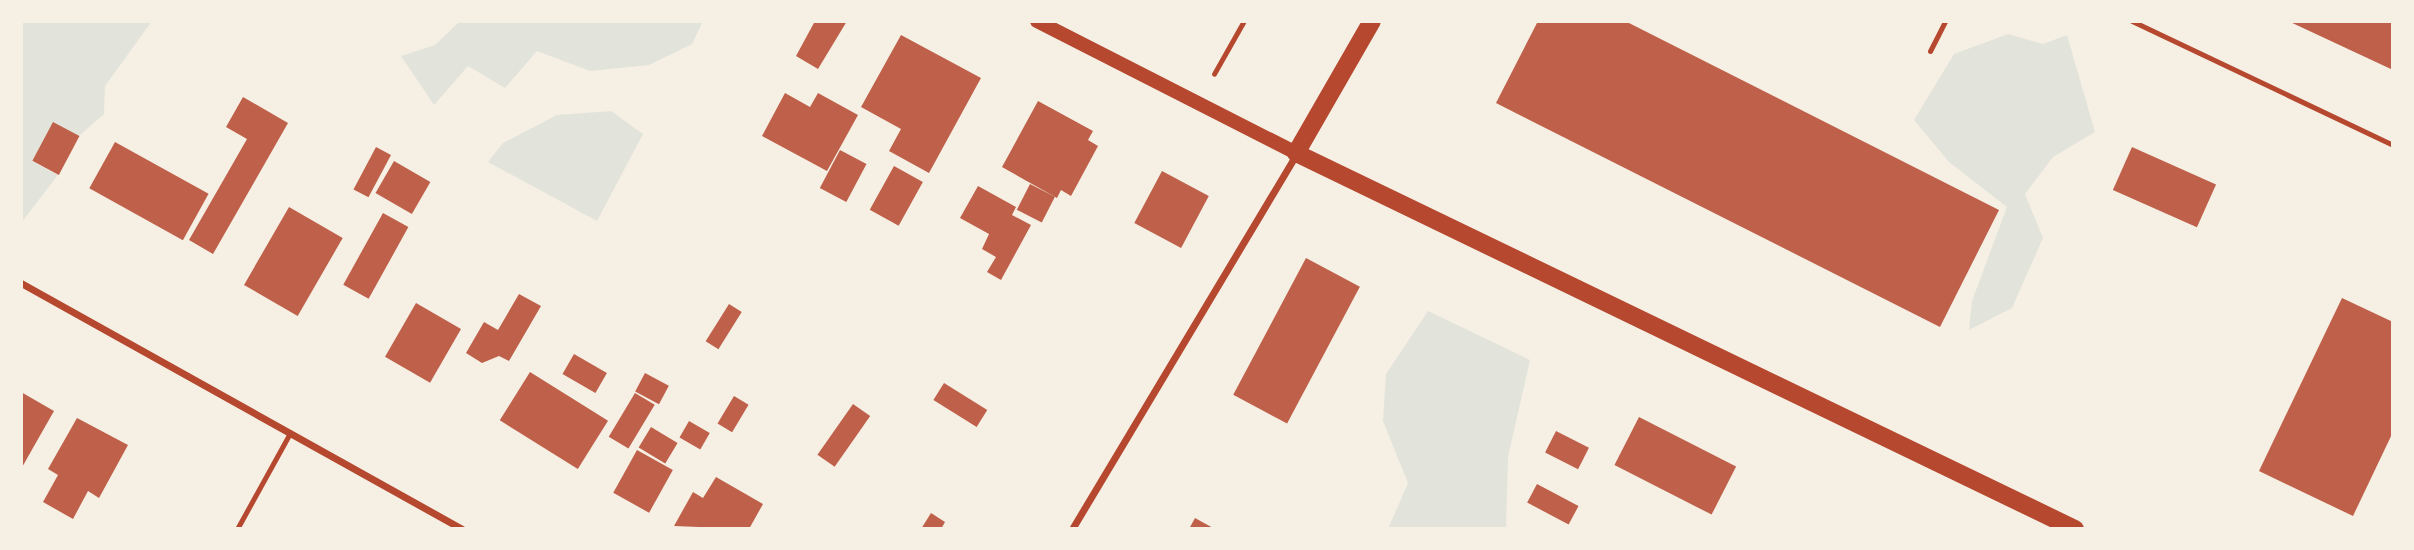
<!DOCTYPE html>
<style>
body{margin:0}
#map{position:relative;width:2414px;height:550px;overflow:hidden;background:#f6efe4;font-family:Barlow,sans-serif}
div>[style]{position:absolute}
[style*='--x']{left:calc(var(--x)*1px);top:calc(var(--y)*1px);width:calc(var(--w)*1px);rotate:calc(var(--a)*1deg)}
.green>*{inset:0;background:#e2e4dc}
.building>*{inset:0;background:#bf614a;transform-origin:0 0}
.path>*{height:4.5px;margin:-2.25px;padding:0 2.25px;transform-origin:2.25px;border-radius:2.25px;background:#b5482f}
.service>*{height:5px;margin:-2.5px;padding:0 2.5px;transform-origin:2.5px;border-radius:2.5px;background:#b5482f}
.minor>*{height:7px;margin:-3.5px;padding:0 3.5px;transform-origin:3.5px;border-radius:3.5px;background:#b5482f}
.secondary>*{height:14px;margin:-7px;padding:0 7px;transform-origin:7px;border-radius:7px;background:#b5482f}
.primary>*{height:18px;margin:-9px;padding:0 9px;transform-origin:9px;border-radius:9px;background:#b5482f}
span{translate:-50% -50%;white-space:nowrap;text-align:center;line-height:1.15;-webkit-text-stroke:5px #f6efe4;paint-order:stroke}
.frame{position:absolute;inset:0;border:23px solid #f6efe4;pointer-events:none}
</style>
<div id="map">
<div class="green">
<i style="clip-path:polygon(21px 21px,152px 21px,105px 86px,104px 114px,79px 136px,53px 123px,32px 161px,58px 175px,21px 223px)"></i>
<i style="clip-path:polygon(460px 21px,703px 21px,692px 44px,649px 65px,590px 71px,537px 51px,505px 88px,468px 66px,434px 105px,401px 56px,435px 45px)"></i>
<i style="clip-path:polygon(2008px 34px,2043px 44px,2067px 35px,2095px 132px,2053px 157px,2025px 194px,2043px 238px,2012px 308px,1969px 330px,1972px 301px,2007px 207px,1949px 162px,1914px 120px,1954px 54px)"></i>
<i style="clip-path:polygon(611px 111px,643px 134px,597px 221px,488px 162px,503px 143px,557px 115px)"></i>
<i style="clip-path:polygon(1428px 311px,1530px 360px,1508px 457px,1506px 529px,1388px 529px,1408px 483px,1383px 421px,1386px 374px)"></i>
</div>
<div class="building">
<i style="clip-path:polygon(815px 21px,847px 21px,818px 69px,796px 56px)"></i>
<i style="clip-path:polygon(1538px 21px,1625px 21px,1999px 210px,1940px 327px,1496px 103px)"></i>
<i style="clip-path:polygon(2288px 21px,2393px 21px,2393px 70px)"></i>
<i style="clip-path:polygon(901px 35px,981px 78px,929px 173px,889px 151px,901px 129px,861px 107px)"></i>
<i style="clip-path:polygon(785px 93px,810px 107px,818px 93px,858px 115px,827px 171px,762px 136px)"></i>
<i style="clip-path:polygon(243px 97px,288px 123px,213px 254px,189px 240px,247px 139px,226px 127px)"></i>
<i style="clip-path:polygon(1038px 101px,1093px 131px,1088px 140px,1098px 146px,1071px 196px,1061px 190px,1057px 198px,1002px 167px)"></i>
<i style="left:53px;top:122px;width:30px;height:44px;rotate:28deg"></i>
<i style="left:115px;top:142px;width:107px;height:53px;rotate:29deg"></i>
<i style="left:376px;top:147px;width:17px;height:48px;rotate:28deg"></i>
<i style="left:2132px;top:147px;width:92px;height:47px;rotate:24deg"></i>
<i style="left:840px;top:150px;width:30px;height:43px;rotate:28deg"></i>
<i style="left:394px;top:161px;width:42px;height:37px;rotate:30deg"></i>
<i style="left:894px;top:166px;width:33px;height:50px;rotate:29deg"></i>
<i style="left:1162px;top:171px;width:53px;height:59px;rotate:28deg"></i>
<i style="left:1030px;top:184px;width:28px;height:29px;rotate:27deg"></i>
<i style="clip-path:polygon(978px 186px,1016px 207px,1012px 215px,1031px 225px,1001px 280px,987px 272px,996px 257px,982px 249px,989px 234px,960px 218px)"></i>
<i style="left:289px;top:207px;width:62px;height:90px;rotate:30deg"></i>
<i style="left:383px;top:213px;width:29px;height:82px;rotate:29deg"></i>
<i style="left:1306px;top:258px;width:61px;height:155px;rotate:28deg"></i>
<i style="clip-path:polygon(519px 294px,541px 306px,509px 361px,499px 356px,482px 363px,466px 353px,484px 322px,498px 330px)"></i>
<i style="clip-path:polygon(2342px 298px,2393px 322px,2393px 432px,2353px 516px,2259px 471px)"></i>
<i style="left:416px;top:303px;width:52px;height:62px;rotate:30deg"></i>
<i style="left:729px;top:304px;width:15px;height:44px;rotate:32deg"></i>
<i style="left:574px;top:354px;width:38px;height:23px;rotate:30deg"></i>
<i style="left:530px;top:372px;width:92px;height:57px;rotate:32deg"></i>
<i style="left:645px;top:373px;width:27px;height:21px;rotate:28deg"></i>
<i style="left:944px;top:383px;width:51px;height:20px;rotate:32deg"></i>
<i style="clip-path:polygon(21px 392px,54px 411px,21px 469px)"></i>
<i style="left:635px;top:393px;width:23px;height:51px;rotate:31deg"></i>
<i style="left:734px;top:396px;width:17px;height:32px;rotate:31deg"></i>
<i style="left:853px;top:404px;width:21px;height:62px;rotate:35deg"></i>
<i style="left:1639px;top:417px;width:109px;height:54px;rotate:27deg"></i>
<i style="clip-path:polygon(77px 418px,128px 445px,99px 498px,88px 491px,73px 519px,43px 502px,58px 475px,48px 469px)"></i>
<i style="left:689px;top:421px;width:24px;height:19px;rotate:30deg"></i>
<i style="left:651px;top:427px;width:31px;height:24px;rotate:31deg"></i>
<i style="left:1556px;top:431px;width:37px;height:24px;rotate:27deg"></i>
<i style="left:637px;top:450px;width:41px;height:49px;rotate:29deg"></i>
<i style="clip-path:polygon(716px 477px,763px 504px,749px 529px,674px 526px,693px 492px,703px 498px)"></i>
<i style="left:1537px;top:484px;width:47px;height:21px;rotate:28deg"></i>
<i style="clip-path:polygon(931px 513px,945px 522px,941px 529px,921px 529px)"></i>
<i style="clip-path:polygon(1195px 518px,1215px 529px,1189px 529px)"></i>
</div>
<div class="path">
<i style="--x:1214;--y:74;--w:61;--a:-60.5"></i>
</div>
<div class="service">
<i style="--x:2132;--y:21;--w:289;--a:25.4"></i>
<i style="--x:1930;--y:51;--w:34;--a:-63"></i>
<i style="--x:237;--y:529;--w:110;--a:-61.1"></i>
</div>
<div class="minor">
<i style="--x:21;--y:283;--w:505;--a:29.15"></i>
<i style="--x:1072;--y:529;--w:437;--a:-59.1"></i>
</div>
<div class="secondary">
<i style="--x:1037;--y:21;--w:291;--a:27"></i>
</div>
<div class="primary">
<i style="--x:1372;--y:21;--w:152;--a:119.9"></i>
<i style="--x:1296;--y:153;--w:865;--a:25.77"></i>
</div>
<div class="frame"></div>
</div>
